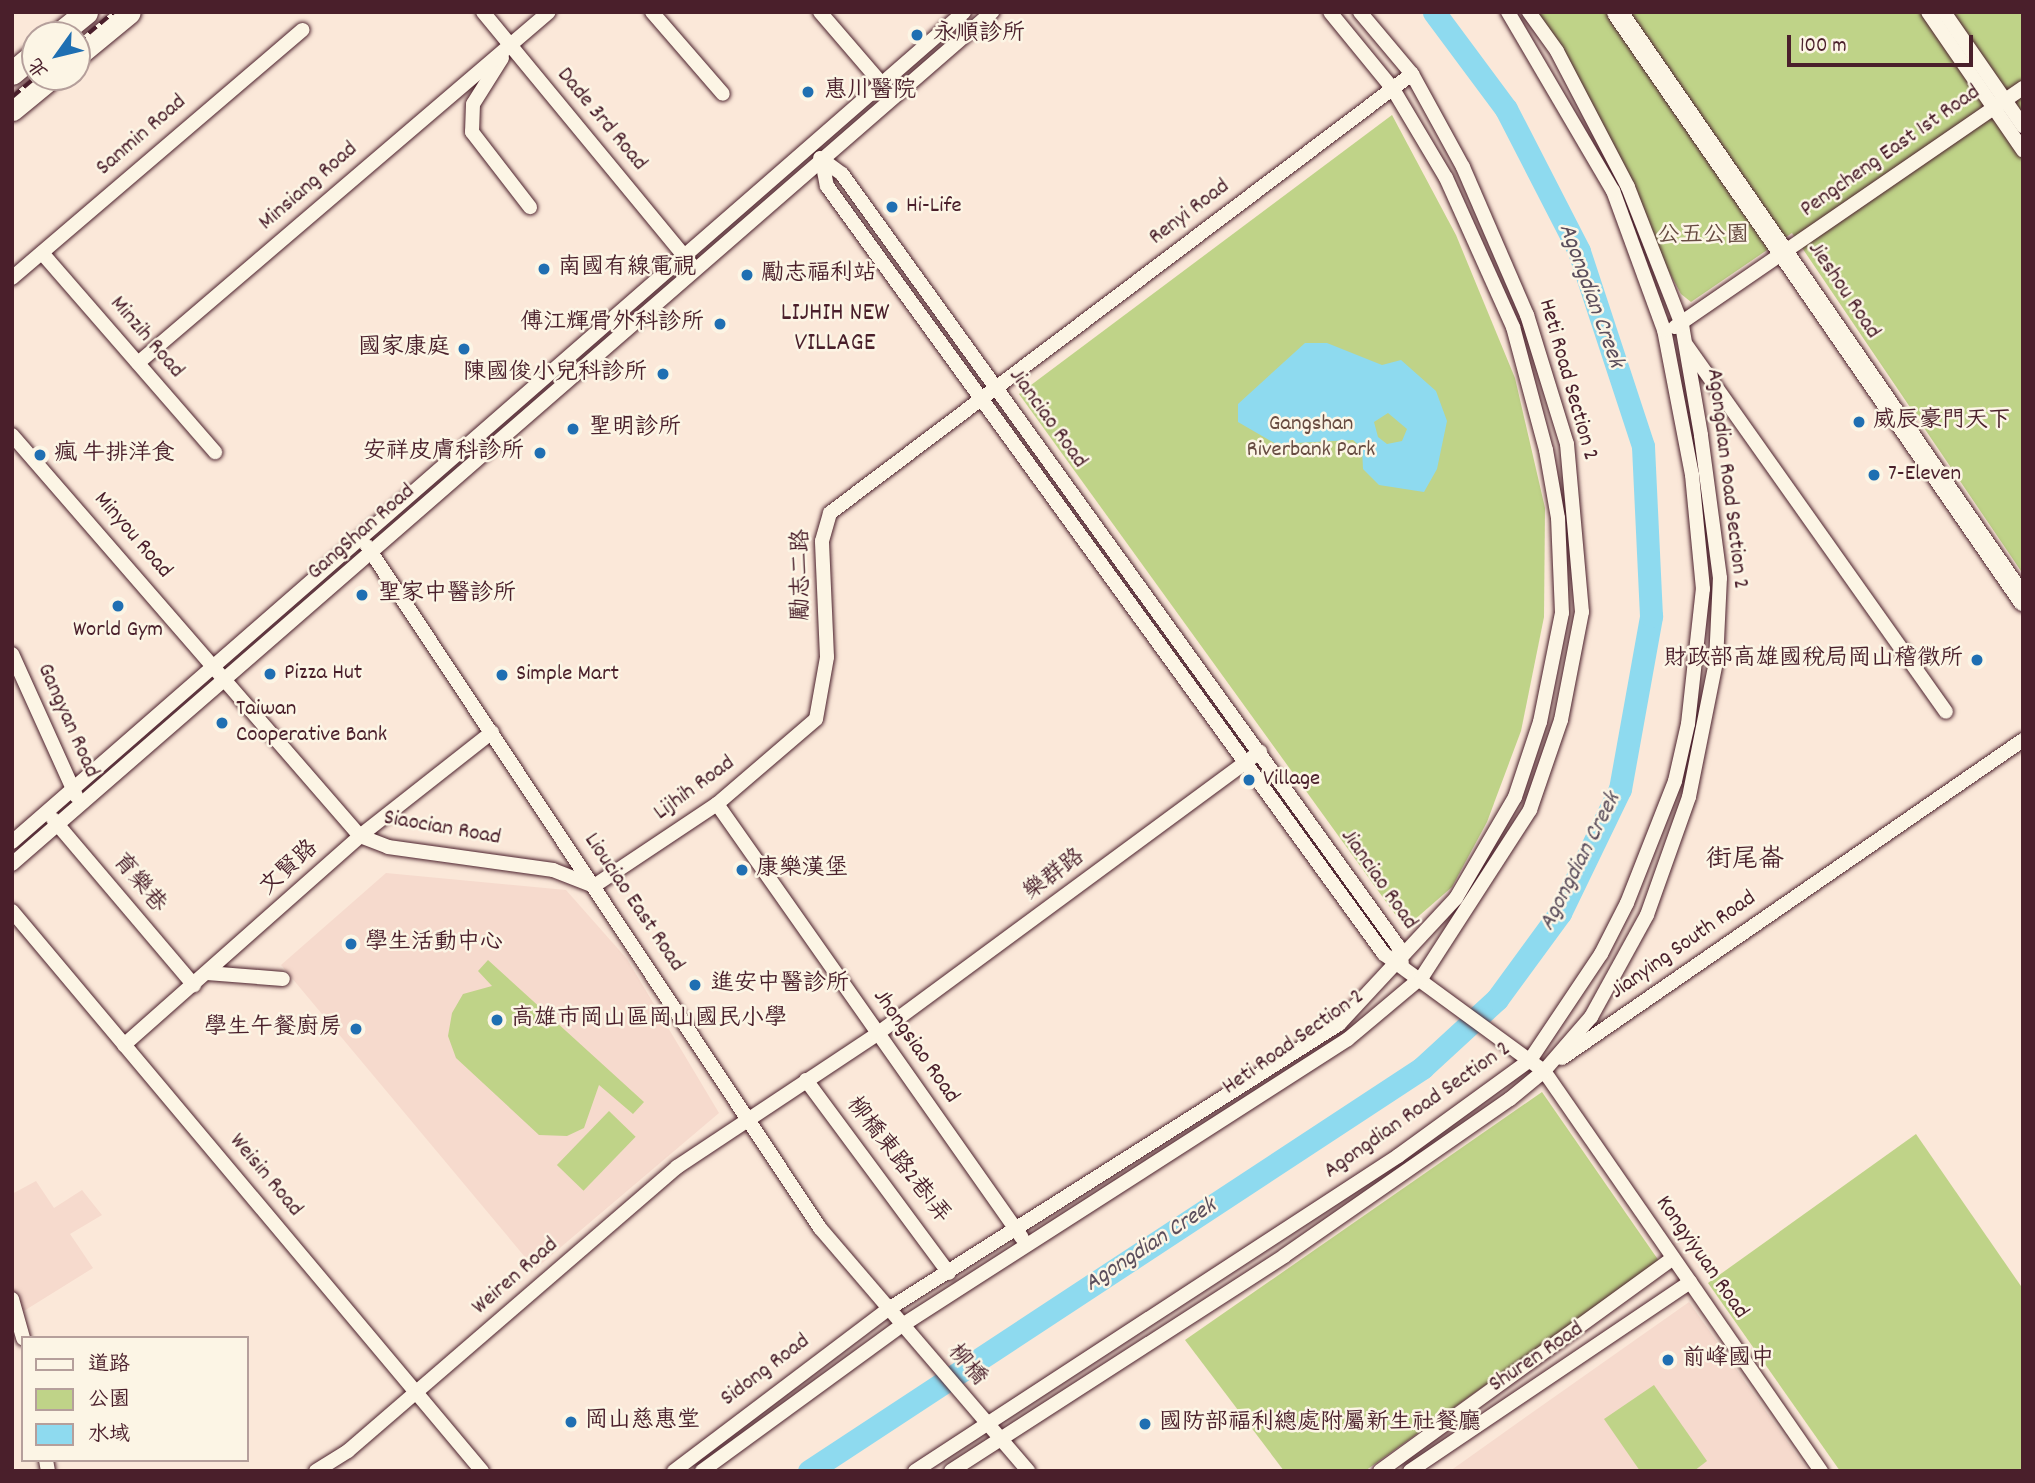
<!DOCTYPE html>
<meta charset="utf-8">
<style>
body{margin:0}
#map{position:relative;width:2035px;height:1483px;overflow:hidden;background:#fbe8d9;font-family:Dekko,"LXGW WenKai TC",sans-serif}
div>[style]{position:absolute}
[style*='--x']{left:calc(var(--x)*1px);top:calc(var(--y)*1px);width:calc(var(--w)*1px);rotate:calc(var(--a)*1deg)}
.built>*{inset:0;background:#f6dacd}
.green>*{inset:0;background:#bfd388;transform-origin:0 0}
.water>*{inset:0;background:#8edaef}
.river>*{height:23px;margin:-11.5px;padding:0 11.5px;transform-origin:11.5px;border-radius:11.5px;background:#8edaef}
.roads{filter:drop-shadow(0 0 2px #4a1f2b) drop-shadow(0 0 2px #4a1f2b)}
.minor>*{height:14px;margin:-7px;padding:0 7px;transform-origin:7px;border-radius:7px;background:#fcf5e5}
.secondary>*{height:21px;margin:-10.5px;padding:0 10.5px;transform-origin:10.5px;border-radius:10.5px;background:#fcf5e5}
.primary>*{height:23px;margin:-11.5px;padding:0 11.5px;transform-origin:11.5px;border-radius:11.5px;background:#fcf5e5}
.rail>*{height:3.5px;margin-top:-1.75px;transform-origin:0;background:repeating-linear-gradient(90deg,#4a1f2b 0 10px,transparent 0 15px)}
.dots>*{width:19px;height:19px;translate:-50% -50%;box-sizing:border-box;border:4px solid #fcf5e5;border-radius:50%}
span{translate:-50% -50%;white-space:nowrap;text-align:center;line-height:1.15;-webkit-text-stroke:5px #fcf5e5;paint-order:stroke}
.poi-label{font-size:23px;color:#4a1f2b}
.left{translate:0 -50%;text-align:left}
.right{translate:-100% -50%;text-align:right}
.street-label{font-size:23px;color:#4a1f2b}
.park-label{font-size:23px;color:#674c42}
.water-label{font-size:24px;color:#5b4e5c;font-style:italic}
.quarter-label{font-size:26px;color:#4a1f2b}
.frame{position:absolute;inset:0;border:14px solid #4a1f2b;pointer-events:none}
.legend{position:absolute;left:21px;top:1336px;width:228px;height:126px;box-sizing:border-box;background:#fcf5e5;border:2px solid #b59f9b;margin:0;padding:9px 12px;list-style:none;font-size:21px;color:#4a1f2b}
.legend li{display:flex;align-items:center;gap:14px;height:35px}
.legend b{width:35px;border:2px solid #b59f9b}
.north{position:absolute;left:21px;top:21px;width:70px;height:70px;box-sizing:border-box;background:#fcf5e5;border:2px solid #b59f9b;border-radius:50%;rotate:236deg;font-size:19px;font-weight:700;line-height:28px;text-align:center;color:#4a1f2b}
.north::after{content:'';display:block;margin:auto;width:24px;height:32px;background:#1f6fb2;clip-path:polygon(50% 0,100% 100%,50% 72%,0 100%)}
.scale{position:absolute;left:1787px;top:35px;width:186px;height:32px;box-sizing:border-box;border:4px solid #4a1f2b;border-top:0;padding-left:9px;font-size:21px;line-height:24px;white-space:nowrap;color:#4a1f2b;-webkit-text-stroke:5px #fcf5e5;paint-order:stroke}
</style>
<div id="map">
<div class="built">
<i style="clip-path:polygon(386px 873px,566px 890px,627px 959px,719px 1113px,535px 1269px,281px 965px)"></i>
<i style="clip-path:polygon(36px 1181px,54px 1208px,82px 1190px,102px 1215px,70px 1234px,93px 1268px,19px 1314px,12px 1299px,12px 1194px)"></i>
<i style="clip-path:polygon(1689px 1302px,1808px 1471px,1450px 1471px,1523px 1419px)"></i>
</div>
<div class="green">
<i style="clip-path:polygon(1529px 12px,2023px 12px,2023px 574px,1792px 233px,1691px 302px,1681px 294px)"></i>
<i style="clip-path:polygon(1392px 115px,1456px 235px,1515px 378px,1545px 508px,1544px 617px,1521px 731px,1487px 822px,1452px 887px,1405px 928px,1019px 394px)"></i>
<i style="clip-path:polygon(488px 960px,644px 1102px,633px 1114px,599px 1085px,584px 1128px,567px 1136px,539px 1135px,456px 1058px,448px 1036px,452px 1013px,463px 994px,492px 986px,478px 971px)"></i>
<i style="clip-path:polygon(1542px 1092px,1659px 1261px,1365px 1471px,1284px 1471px,1185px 1340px)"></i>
<i style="left:609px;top:1111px;width:37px;height:75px;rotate:44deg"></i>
<i style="clip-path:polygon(1916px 1134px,2023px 1289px,2023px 1471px,1840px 1471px,1708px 1283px)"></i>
<i style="clip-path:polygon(1654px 1385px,1707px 1461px,1694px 1471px,1640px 1471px,1604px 1419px)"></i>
</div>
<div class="water">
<i style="clip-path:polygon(evenodd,1305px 343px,1327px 343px,1382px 365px,1401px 360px,1436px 391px,1447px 421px,1437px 469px,1424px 492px,1379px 485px,1363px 469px,1362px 448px,1353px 440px,1276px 444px,1238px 422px,1238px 404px,1305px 343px,1388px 413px,1407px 429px,1402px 441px,1387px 444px,1378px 437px,1374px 422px,1388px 413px)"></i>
</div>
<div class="river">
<i style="--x:809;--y:1471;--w:734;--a:-33.32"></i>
<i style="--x:1422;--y:1068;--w:102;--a:-42.6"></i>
<i style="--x:1497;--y:999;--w:107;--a:-53.8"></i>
<i style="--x:1560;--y:913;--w:138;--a:-64.2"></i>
<i style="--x:1620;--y:789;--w:176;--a:-79.8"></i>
<i style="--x:1651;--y:616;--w:170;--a:-92.7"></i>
<i style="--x:1643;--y:446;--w:205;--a:-108.2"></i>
<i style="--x:1579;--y:251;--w:160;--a:-117.2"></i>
<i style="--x:1506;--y:109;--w:121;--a:-126.6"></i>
</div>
<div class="roads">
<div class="minor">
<i style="--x:483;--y:12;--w:327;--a:50.5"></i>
<i style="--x:652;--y:12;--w:108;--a:49.1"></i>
<i style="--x:820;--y:12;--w:103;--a:49.3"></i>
<i style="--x:1928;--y:12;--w:168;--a:55.5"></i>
<i style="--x:1944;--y:12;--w:139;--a:55.3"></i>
<i style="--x:502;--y:58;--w:54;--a:122.2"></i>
<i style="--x:473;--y:104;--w:28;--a:92"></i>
<i style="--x:472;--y:132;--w:95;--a:52.3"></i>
<i style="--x:820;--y:158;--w:27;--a:36"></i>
<i style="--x:842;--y:174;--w:951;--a:54.24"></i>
<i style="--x:1398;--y:946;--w:17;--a:77"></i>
<i style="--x:822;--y:161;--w:25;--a:79"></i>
<i style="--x:827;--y:186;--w:949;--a:54.05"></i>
<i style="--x:1384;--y:954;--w:198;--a:36.2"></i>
<i style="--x:1544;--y:1071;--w:487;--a:55.3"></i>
<i style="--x:42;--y:253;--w:264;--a:49"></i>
<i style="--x:12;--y:278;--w:382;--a:-40.5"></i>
<i style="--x:1675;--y:327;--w:422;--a:-34.5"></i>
<i style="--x:1687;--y:346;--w:448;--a:54.7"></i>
<i style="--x:138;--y:363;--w:540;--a:-40.5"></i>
<i style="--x:12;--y:435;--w:531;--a:49.05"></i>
<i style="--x:360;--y:836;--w:30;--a:21"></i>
<i style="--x:388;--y:847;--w:167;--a:7.9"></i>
<i style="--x:553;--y:870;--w:44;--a:21.3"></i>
<i style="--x:594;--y:886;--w:148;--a:-33.7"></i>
<i style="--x:717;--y:804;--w:130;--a:-40.6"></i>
<i style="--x:816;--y:719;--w:63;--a:-79.9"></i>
<i style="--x:827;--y:657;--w:116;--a:-92.5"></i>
<i style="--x:822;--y:541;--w:29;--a:-74"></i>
<i style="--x:830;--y:513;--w:729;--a:-37.03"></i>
<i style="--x:367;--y:546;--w:819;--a:56.41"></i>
<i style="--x:820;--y:1228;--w:320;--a:49.4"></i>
<i style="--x:12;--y:654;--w:156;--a:65.7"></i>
<i style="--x:717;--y:804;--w:530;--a:54.9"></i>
<i style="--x:53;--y:819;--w:218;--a:49.7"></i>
<i style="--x:12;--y:842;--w:1263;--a:-41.08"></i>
<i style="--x:12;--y:864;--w:1299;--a:-41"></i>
<i style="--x:12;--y:911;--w:731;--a:49.99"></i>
<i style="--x:207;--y:973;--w:76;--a:4.5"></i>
<i style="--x:124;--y:1045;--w:315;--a:-41.5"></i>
<i style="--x:360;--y:836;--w:168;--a:-38.2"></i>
<i style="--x:1562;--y:1058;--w:560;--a:-34.6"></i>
<i style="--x:806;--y:1080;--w:240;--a:53.5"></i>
<i style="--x:12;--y:1299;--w:41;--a:74.2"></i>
<i style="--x:46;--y:1460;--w:11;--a:80"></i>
<i style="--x:316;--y:1471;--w:38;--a:-32"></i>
<i style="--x:348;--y:1451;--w:435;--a:-40.8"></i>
<i style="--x:677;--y:1167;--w:240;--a:-33.6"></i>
<i style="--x:877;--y:1034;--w:476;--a:-36.4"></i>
<i style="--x:674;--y:1471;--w:267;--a:-37.1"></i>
<i style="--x:887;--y:1310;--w:535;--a:-32.32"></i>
<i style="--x:1339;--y:1024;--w:172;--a:-47.1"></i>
<i style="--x:1456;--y:898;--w:117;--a:-59.7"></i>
<i style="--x:1515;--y:797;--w:79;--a:-71.6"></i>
<i style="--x:1540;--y:722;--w:111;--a:-78.6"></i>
<i style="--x:1562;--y:613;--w:95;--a:-92.4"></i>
<i style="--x:1558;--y:518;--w:69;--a:-100"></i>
<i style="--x:1546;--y:450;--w:127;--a:-105"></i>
<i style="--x:1513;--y:327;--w:163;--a:-114.2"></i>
<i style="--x:1446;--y:178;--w:104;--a:-120.8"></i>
<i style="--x:1393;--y:89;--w:99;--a:-129.3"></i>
<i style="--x:702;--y:1471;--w:246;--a:-36.1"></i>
<i style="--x:901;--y:1326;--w:531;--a:-32.7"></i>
<i style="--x:1348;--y:1039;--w:97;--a:-40"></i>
<i style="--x:1422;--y:977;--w:199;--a:-57.1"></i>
<i style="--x:1530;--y:810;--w:95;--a:-71"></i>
<i style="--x:1561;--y:720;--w:110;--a:-79"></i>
<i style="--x:1582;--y:612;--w:169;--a:-95.1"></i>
<i style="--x:1567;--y:444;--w:135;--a:-107.2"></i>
<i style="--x:1527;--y:315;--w:161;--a:-113.4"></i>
<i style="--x:1463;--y:167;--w:106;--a:-118.7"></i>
<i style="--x:1412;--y:74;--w:81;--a:-130"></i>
<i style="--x:915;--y:1471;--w:577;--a:-33.11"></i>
<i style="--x:1398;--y:1156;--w:163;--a:-36"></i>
<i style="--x:1530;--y:1060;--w:128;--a:-56.2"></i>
<i style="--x:1601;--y:954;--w:57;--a:-63"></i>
<i style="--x:1627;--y:903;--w:131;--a:-68.5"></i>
<i style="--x:1675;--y:781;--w:58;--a:-77.2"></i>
<i style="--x:1688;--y:724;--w:136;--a:-83.7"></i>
<i style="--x:1703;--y:589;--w:115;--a:-95.5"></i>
<i style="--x:1692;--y:475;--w:148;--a:-100.9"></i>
<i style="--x:1664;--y:330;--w:148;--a:-110.1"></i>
<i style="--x:1613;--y:191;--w:208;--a:-120.4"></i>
<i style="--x:951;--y:1471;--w:396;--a:-32.8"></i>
<i style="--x:1284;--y:1256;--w:275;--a:-34.8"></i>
<i style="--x:1510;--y:1099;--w:44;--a:-39.5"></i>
<i style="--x:1544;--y:1071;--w:72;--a:-49"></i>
<i style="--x:1591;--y:1017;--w:116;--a:-61.2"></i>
<i style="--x:1647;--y:915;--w:125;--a:-70.4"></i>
<i style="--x:1689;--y:797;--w:138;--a:-78.7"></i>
<i style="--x:1716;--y:662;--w:84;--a:-87.3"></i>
<i style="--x:1720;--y:578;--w:144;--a:-97.6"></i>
<i style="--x:1701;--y:435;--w:112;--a:-99.8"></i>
<i style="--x:1682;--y:325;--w:148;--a:-111.4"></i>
<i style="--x:1628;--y:187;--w:153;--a:-117.6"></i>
<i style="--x:1557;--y:51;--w:48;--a:-125.7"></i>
<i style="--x:1380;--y:1471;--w:362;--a:-36"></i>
<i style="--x:1410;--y:1471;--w:338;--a:-34"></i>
</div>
<div class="secondary">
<i style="--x:1617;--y:12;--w:715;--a:55.38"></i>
</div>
<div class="primary">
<i style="--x:58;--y:35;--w:36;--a:-39"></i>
<i style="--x:77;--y:55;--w:67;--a:-39.6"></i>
<i style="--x:12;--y:73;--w:30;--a:-40"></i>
<i style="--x:12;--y:109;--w:50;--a:-39.4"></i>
</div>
</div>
<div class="rail">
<i style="--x:77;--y:43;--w:48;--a:-40"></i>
<i style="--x:12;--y:97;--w:31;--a:-40"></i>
</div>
<div class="dots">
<i style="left:917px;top:35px;background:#1f6fb2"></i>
<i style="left:808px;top:92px;background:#1f6fb2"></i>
<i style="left:892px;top:207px;background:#1f6fb2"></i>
<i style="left:544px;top:269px;background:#1f6fb2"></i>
<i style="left:747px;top:275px;background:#1f6fb2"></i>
<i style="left:720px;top:324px;background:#1f6fb2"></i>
<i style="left:464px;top:349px;background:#1f6fb2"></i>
<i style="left:663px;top:374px;background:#1f6fb2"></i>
<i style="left:1859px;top:422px;background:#1f6fb2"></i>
<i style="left:573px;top:429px;background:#1f6fb2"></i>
<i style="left:540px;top:453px;background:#1f6fb2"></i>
<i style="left:40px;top:455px;background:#1f6fb2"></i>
<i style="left:1874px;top:475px;background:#1f6fb2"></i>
<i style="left:362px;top:595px;background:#1f6fb2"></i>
<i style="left:118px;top:606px;background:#1f6fb2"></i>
<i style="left:1977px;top:660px;background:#1f6fb2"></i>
<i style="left:270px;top:674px;background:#1f6fb2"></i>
<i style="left:502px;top:675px;background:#1f6fb2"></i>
<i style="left:222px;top:723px;background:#1f6fb2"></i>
<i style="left:1249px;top:780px;background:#1f6fb2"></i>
<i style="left:742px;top:870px;background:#1f6fb2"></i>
<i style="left:351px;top:944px;background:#1f6fb2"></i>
<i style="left:695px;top:985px;background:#1f6fb2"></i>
<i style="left:497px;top:1020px;background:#1f6fb2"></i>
<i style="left:356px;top:1029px;background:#1f6fb2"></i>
<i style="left:1668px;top:1360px;background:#1f6fb2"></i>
<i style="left:571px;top:1422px;background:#1f6fb2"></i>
<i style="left:1145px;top:1424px;background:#1f6fb2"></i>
</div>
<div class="poi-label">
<span class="left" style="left:933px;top:35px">永順診所</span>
<span class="left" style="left:824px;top:92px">惠川醫院</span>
<span class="left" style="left:906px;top:207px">Hi-Life</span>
<span class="left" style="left:558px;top:269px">南國有線電視</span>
<span class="left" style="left:761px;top:275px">勵志福利站</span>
<span class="right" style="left:704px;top:324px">傅江輝骨外科診所</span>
<span class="right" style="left:450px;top:349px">國家康庭</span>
<span class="right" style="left:647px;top:374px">陳國俊小兒科診所</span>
<span class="left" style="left:1873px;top:422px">威辰豪門天下</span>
<span class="left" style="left:589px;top:429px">聖明診所</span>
<span class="right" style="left:524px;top:453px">安祥皮膚科診所</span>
<span class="left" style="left:54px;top:455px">瘋 牛排洋食</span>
<span class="left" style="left:1888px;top:475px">7-Eleven</span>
<span class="left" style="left:378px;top:595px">聖家中醫診所</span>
<span style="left:118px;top:631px">World Gym</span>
<span class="right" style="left:1963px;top:660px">財政部高雄國稅局岡山稽徵所</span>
<span class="left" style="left:284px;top:674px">Pizza Hut</span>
<span class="left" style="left:516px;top:675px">Simple Mart</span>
<span class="left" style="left:236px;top:723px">Taiwan<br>Cooperative Bank</span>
<span class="left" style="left:1263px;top:780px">Village</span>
<span class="left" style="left:756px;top:870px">康樂漢堡</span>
<span class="left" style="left:365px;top:944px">學生活動中心</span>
<span class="left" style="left:711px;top:985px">進安中醫診所</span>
<span class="left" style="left:511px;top:1020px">高雄市岡山區岡山國民小學</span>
<span class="right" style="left:342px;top:1029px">學生午餐廚房</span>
<span class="left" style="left:1682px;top:1360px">前峰國中</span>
<span class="left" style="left:585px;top:1422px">岡山慈惠堂</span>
<span class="left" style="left:1159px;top:1424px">國防部福利總處附屬新生社餐廳</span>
</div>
<div class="street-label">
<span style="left:601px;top:120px;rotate:50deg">Dade 3rd Road</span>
<span style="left:142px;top:136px;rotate:-41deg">Sanmin Road</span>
<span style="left:1891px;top:152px;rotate:-35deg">Pengcheng East 1st Road</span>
<span style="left:309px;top:187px;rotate:-41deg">Minsiang Road</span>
<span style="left:1190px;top:213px;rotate:-37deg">Renyi Road</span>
<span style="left:1843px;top:291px;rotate:56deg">Jieshou Road</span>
<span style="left:146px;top:338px;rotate:49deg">Minzih Road</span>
<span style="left:1567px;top:380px;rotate:74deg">Heti Road Section 2</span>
<span style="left:1047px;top:419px;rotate:54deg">Jianciao Road</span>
<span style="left:1726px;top:479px;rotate:83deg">Agongdian Road Section 2</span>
<span style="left:362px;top:533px;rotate:-41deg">GangShan Road</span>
<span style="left:132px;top:536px;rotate:49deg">Minyou Road</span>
<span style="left:803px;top:575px;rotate:-90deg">勵志二路</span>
<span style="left:67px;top:721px;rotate:66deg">Gangyan Road</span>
<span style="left:695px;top:789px;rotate:-36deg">Lijhih Road</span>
<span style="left:442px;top:829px;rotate:10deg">Siaocian Road</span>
<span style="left:290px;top:869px;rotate:-42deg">文賢路</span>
<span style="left:1055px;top:876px;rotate:-37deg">樂群路</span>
<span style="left:1378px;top:880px;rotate:55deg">Jianciao Road</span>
<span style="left:138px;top:884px;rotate:50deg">育樂巷</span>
<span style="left:633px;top:903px;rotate:56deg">Liouciao East Road</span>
<span style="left:1684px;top:946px;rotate:-35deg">Jianying South Road</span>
<span style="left:1294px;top:1043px;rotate:-35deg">Heti Road Section 2</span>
<span style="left:915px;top:1047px;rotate:55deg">Jhongsiao Road</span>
<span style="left:1418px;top:1111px;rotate:-35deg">Agongdian Road Section 2</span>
<span style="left:897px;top:1161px;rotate:52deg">柳橋東路2巷1弄</span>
<span style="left:265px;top:1176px;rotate:50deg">Weisin Road</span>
<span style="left:1701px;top:1258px;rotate:55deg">Kongyiyuan Road</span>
<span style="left:516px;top:1277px;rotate:-41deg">Weiren Road</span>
<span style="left:1537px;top:1358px;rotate:-34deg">Shuren Road</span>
<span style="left:966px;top:1366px;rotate:49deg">柳橋</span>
<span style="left:766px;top:1371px;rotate:-37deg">Sidong Road</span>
</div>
<div class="park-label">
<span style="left:1703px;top:237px">公五公園</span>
<span style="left:1311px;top:438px">Gangshan<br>Riverbank Park</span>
</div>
<div class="water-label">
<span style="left:1590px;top:296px;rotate:70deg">Agongdian Creek</span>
<span style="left:1581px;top:862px;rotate:-63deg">Agongdian Creek</span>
<span style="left:1151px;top:1246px;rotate:-33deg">Agongdian Creek</span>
</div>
<div class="quarter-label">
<span style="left:835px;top:329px">LIJHIH NEW<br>VILLAGE</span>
<span style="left:1745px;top:861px">街尾崙</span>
</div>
<div class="frame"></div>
<ul class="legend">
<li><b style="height:9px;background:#fcf5e5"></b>道路</li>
<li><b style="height:19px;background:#bfd388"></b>公園</li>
<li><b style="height:19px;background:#8edaef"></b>水域</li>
</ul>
<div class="north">北</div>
<div class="scale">100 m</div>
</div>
